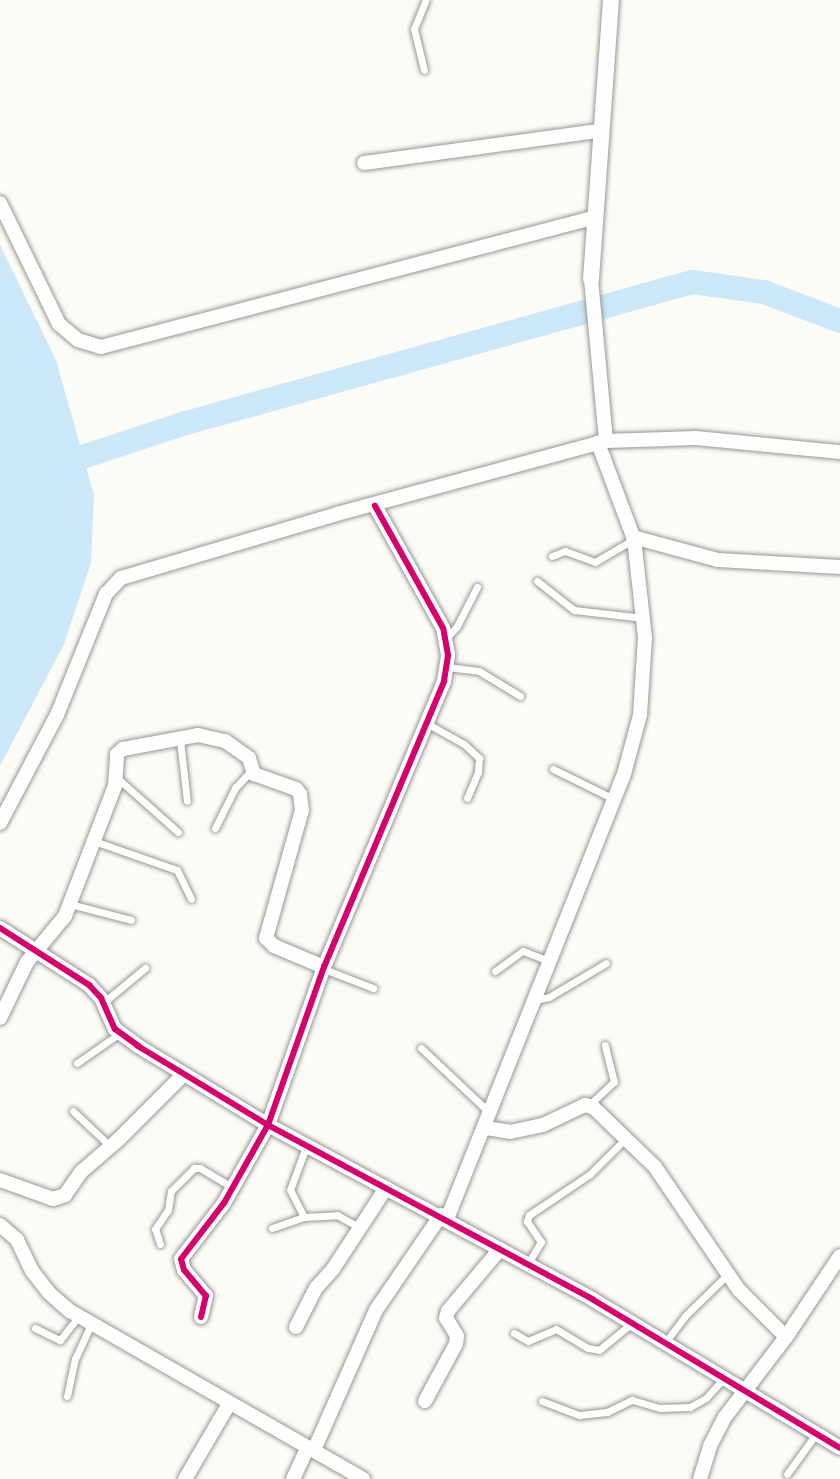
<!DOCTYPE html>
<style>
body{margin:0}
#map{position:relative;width:840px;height:1479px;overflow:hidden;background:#fcfbf6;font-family:Lora,serif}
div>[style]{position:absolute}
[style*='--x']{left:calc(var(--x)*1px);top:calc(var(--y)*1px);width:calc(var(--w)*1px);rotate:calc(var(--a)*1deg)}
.water>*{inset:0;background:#cce7f7}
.river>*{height:24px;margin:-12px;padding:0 12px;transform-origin:12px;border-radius:12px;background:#cce7f7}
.roads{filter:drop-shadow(0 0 2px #969694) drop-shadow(0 0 2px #969694)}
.service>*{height:7px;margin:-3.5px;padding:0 3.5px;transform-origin:3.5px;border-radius:3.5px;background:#fffefe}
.minor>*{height:14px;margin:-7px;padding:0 7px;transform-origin:7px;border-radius:7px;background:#fffefe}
.tertiary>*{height:16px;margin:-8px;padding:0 8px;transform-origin:8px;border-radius:8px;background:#fffefe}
.cycleway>*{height:6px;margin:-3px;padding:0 3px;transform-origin:3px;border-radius:3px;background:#d6006c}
span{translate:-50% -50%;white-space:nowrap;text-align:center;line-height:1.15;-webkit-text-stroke:6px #fff;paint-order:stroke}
</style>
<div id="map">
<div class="water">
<i style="clip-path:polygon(0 245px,56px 360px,94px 495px,91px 563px,64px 644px,0 766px)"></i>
</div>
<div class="river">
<i style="--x:0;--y:484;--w:196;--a:-18.2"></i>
<i style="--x:186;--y:423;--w:525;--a:-15.57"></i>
<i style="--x:692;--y:282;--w:73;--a:7.9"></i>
<i style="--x:764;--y:292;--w:81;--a:20.9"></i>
</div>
<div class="roads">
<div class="service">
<i style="--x:424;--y:70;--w:42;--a:-103.7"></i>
<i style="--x:414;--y:29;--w:31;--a:-68"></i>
<i style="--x:552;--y:556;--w:14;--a:-21"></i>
<i style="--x:565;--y:551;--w:32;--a:20"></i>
<i style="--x:595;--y:562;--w:45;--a:-30.5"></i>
<i style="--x:537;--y:581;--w:47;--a:38.1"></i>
<i style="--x:574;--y:610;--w:70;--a:6.5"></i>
<i style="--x:446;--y:638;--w:16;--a:-47"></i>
<i style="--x:457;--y:626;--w:44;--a:-62.9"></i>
<i style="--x:447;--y:667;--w:32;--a:7"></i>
<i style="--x:479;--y:671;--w:48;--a:31.4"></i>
<i style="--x:428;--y:724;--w:41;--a:29.1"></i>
<i style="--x:464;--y:744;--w:21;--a:43"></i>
<i style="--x:479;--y:758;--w:14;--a:94"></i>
<i style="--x:478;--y:772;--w:28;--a:113"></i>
<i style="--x:180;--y:740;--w:61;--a:83.5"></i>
<i style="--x:553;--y:769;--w:68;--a:26.2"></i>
<i style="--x:116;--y:777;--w:83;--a:41.6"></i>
<i style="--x:215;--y:828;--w:45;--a:-63.4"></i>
<i style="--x:235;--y:788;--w:25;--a:-47"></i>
<i style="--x:94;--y:841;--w:88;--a:19.3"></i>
<i style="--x:177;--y:870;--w:32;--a:64"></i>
<i style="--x:70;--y:904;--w:63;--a:14.7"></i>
<i style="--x:324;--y:969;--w:53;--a:21.2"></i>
<i style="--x:495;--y:971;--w:34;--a:-36"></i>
<i style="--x:523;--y:951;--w:28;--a:21"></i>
<i style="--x:535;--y:1000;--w:14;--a:-12"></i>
<i style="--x:549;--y:997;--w:66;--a:-30.8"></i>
<i style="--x:103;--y:1003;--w:55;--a:-39.8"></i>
<i style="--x:421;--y:1048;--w:96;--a:43.3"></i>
<i style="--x:77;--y:1063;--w:52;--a:-34.9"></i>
<i style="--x:589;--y:1105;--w:34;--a:-43"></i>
<i style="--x:614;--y:1082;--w:38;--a:-104"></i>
<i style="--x:73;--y:1111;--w:52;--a:43.5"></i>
<i style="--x:304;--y:1217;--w:30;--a:-117"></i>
<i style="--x:290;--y:1190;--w:49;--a:-69.7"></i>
<i style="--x:272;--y:1228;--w:34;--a:-19"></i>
<i style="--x:304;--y:1217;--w:33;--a:-3"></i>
<i style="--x:337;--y:1215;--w:26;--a:29"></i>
<i style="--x:160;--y:1244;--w:16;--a:-108"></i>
<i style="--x:155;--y:1229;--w:23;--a:-56"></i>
<i style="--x:168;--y:1210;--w:19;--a:-81"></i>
<i style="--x:171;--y:1191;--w:33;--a:-45"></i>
<i style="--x:194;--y:1168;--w:6;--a:0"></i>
<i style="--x:200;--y:1168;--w:37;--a:31"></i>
<i style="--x:527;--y:1265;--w:27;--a:-59"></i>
<i style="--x:541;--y:1242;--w:25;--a:-124"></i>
<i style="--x:527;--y:1221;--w:6;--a:-72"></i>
<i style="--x:529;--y:1215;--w:73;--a:-33.9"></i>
<i style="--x:590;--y:1174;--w:49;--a:-45"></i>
<i style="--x:35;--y:1328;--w:28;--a:26"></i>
<i style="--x:60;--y:1340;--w:31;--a:-52"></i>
<i style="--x:514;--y:1333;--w:16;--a:30"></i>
<i style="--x:528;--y:1341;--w:30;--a:-23"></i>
<i style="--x:556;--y:1329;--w:37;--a:31"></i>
<i style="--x:588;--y:1348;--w:11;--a:10"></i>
<i style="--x:599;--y:1350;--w:43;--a:-39.3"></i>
<i style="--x:664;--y:1344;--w:35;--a:-53"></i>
<i style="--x:685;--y:1316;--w:60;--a:-44.3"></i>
<i style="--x:67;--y:1396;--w:38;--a:-78"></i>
<i style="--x:75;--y:1359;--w:41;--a:-65.3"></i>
<i style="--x:542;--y:1401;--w:40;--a:21"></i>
<i style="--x:579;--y:1415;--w:28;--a:-6"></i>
<i style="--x:607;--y:1412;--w:28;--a:-26"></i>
<i style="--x:632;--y:1400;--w:29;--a:16"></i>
<i style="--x:660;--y:1408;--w:30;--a:-2"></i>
<i style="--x:690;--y:1407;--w:18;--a:-29"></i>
<i style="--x:706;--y:1398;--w:25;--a:-48"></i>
<i style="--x:787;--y:1474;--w:49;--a:-54.1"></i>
</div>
<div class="minor">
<i style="--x:364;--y:163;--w:237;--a:-7.8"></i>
<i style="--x:0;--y:203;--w:135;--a:64"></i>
<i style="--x:59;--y:324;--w:25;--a:40"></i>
<i style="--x:78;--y:340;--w:24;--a:17"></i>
<i style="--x:101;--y:347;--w:508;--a:-14.72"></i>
<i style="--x:591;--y:279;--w:163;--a:84.7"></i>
<i style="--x:606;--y:441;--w:90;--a:-1.9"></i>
<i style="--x:696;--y:438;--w:145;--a:5.6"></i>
<i style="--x:633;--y:537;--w:88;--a:15.1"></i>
<i style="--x:718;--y:560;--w:122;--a:3.3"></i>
<i style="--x:0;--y:823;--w:122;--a:-62.2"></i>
<i style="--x:57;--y:715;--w:131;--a:-68"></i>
<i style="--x:106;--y:594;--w:22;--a:-47"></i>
<i style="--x:121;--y:578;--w:225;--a:-16.5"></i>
<i style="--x:337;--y:514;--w:279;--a:-15.2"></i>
<i style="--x:0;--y:928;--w:106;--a:32.6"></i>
<i style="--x:89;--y:985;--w:18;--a:47"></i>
<i style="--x:101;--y:998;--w:34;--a:66"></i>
<i style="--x:115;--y:1029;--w:29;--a:36"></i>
<i style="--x:138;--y:1046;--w:152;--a:31.3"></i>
<i style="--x:268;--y:1125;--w:368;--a:28.2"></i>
<i style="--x:592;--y:1299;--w:289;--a:31"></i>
<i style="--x:0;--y:1018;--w:62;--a:-64.3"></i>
<i style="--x:27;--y:962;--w:60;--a:-50.4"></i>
<i style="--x:65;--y:916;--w:139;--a:-69"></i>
<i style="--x:115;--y:786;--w:32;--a:-86"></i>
<i style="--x:117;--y:754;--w:8;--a:-40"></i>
<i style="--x:123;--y:749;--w:76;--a:-10.6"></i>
<i style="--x:198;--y:735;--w:28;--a:13"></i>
<i style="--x:225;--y:741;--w:29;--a:35"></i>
<i style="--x:249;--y:758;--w:17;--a:73"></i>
<i style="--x:254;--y:774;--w:45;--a:19.7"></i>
<i style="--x:296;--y:789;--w:6;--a:51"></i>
<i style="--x:300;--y:794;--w:16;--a:83"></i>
<i style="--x:302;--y:810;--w:133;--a:105.7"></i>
<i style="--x:266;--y:938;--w:11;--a:45"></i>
<i style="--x:274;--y:946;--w:54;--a:22.8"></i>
<i style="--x:486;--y:1128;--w:24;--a:9"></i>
<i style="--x:510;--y:1132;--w:34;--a:-12"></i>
<i style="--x:543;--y:1125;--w:47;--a:-25.5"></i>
<i style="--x:585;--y:1105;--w:9;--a:18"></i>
<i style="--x:594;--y:1108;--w:85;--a:44"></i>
<i style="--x:655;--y:1167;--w:149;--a:55.7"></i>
<i style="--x:739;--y:1290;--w:66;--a:45"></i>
<i style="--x:0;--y:1180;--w:56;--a:19.7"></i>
<i style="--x:53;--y:1199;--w:13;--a:-18"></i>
<i style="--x:65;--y:1195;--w:28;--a:-55"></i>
<i style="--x:81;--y:1172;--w:49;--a:-40.9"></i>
<i style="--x:118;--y:1140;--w:93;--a:-45"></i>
<i style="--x:447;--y:1219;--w:479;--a:-68.3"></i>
<i style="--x:624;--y:774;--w:61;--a:-74.8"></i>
<i style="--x:640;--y:715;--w:77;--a:-86.3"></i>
<i style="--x:645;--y:638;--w:100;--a:-96.3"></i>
<i style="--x:634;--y:539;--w:103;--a:-110.6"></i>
<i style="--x:0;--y:1225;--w:23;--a:41"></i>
<i style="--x:17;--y:1240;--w:34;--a:64"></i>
<i style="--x:32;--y:1271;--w:28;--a:52"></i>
<i style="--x:49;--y:1293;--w:28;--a:41"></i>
<i style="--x:70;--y:1311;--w:338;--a:29.8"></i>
<i style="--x:201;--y:1317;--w:22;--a:-77"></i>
<i style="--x:206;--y:1296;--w:34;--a:-130"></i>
<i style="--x:184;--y:1270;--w:11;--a:-105"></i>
<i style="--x:181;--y:1259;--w:71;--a:-52.5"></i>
<i style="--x:224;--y:1203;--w:90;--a:-60.6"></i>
<i style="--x:268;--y:1125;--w:168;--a:-70.5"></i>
<i style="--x:324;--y:967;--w:310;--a:-67.2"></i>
<i style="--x:444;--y:681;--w:26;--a:-81"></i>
<i style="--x:448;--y:655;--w:27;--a:-100"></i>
<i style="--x:443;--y:628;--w:140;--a:-119.1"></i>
<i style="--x:296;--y:1327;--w:44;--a:-62.9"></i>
<i style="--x:316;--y:1288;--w:25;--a:-48"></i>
<i style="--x:333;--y:1269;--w:97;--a:-56.8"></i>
<i style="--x:425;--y:1401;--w:65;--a:-61.5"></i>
<i style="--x:456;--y:1344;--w:8;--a:-83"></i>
<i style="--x:457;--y:1336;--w:21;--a:-121"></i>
<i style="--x:446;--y:1318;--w:7;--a:-74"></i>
<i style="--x:448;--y:1311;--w:81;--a:-50"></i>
<i style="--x:314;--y:1450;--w:153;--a:-66.1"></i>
<i style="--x:376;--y:1310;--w:115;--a:-55.6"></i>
<i style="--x:185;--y:1479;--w:87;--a:-59.6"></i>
<i style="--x:293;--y:1479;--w:35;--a:-65"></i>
<i style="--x:700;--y:1479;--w:34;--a:-73"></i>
<i style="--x:710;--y:1446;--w:33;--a:-63"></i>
<i style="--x:725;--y:1417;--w:101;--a:-52.7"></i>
<i style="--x:786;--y:1337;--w:97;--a:-56.3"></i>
</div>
<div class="tertiary">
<i style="--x:591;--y:279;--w:280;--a:-85.9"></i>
</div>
</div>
<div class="cycleway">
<i style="--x:0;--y:928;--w:106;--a:32.6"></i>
<i style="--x:89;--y:985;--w:18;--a:47"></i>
<i style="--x:101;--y:998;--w:34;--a:66"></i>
<i style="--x:115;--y:1029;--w:29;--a:36"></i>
<i style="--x:138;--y:1046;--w:152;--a:31.3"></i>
<i style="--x:268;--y:1125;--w:368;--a:28.2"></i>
<i style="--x:592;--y:1299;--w:289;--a:31"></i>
<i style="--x:201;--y:1317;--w:22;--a:-77"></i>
<i style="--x:206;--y:1296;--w:34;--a:-130"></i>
<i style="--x:184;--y:1270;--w:11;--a:-105"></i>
<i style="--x:181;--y:1259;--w:71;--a:-52.5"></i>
<i style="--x:224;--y:1203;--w:90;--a:-60.6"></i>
<i style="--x:268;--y:1125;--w:168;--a:-70.5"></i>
<i style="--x:324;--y:967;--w:310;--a:-67.2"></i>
<i style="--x:444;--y:681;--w:26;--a:-81"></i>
<i style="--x:448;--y:655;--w:27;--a:-100"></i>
<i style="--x:443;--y:628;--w:140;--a:-119.1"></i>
</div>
</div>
